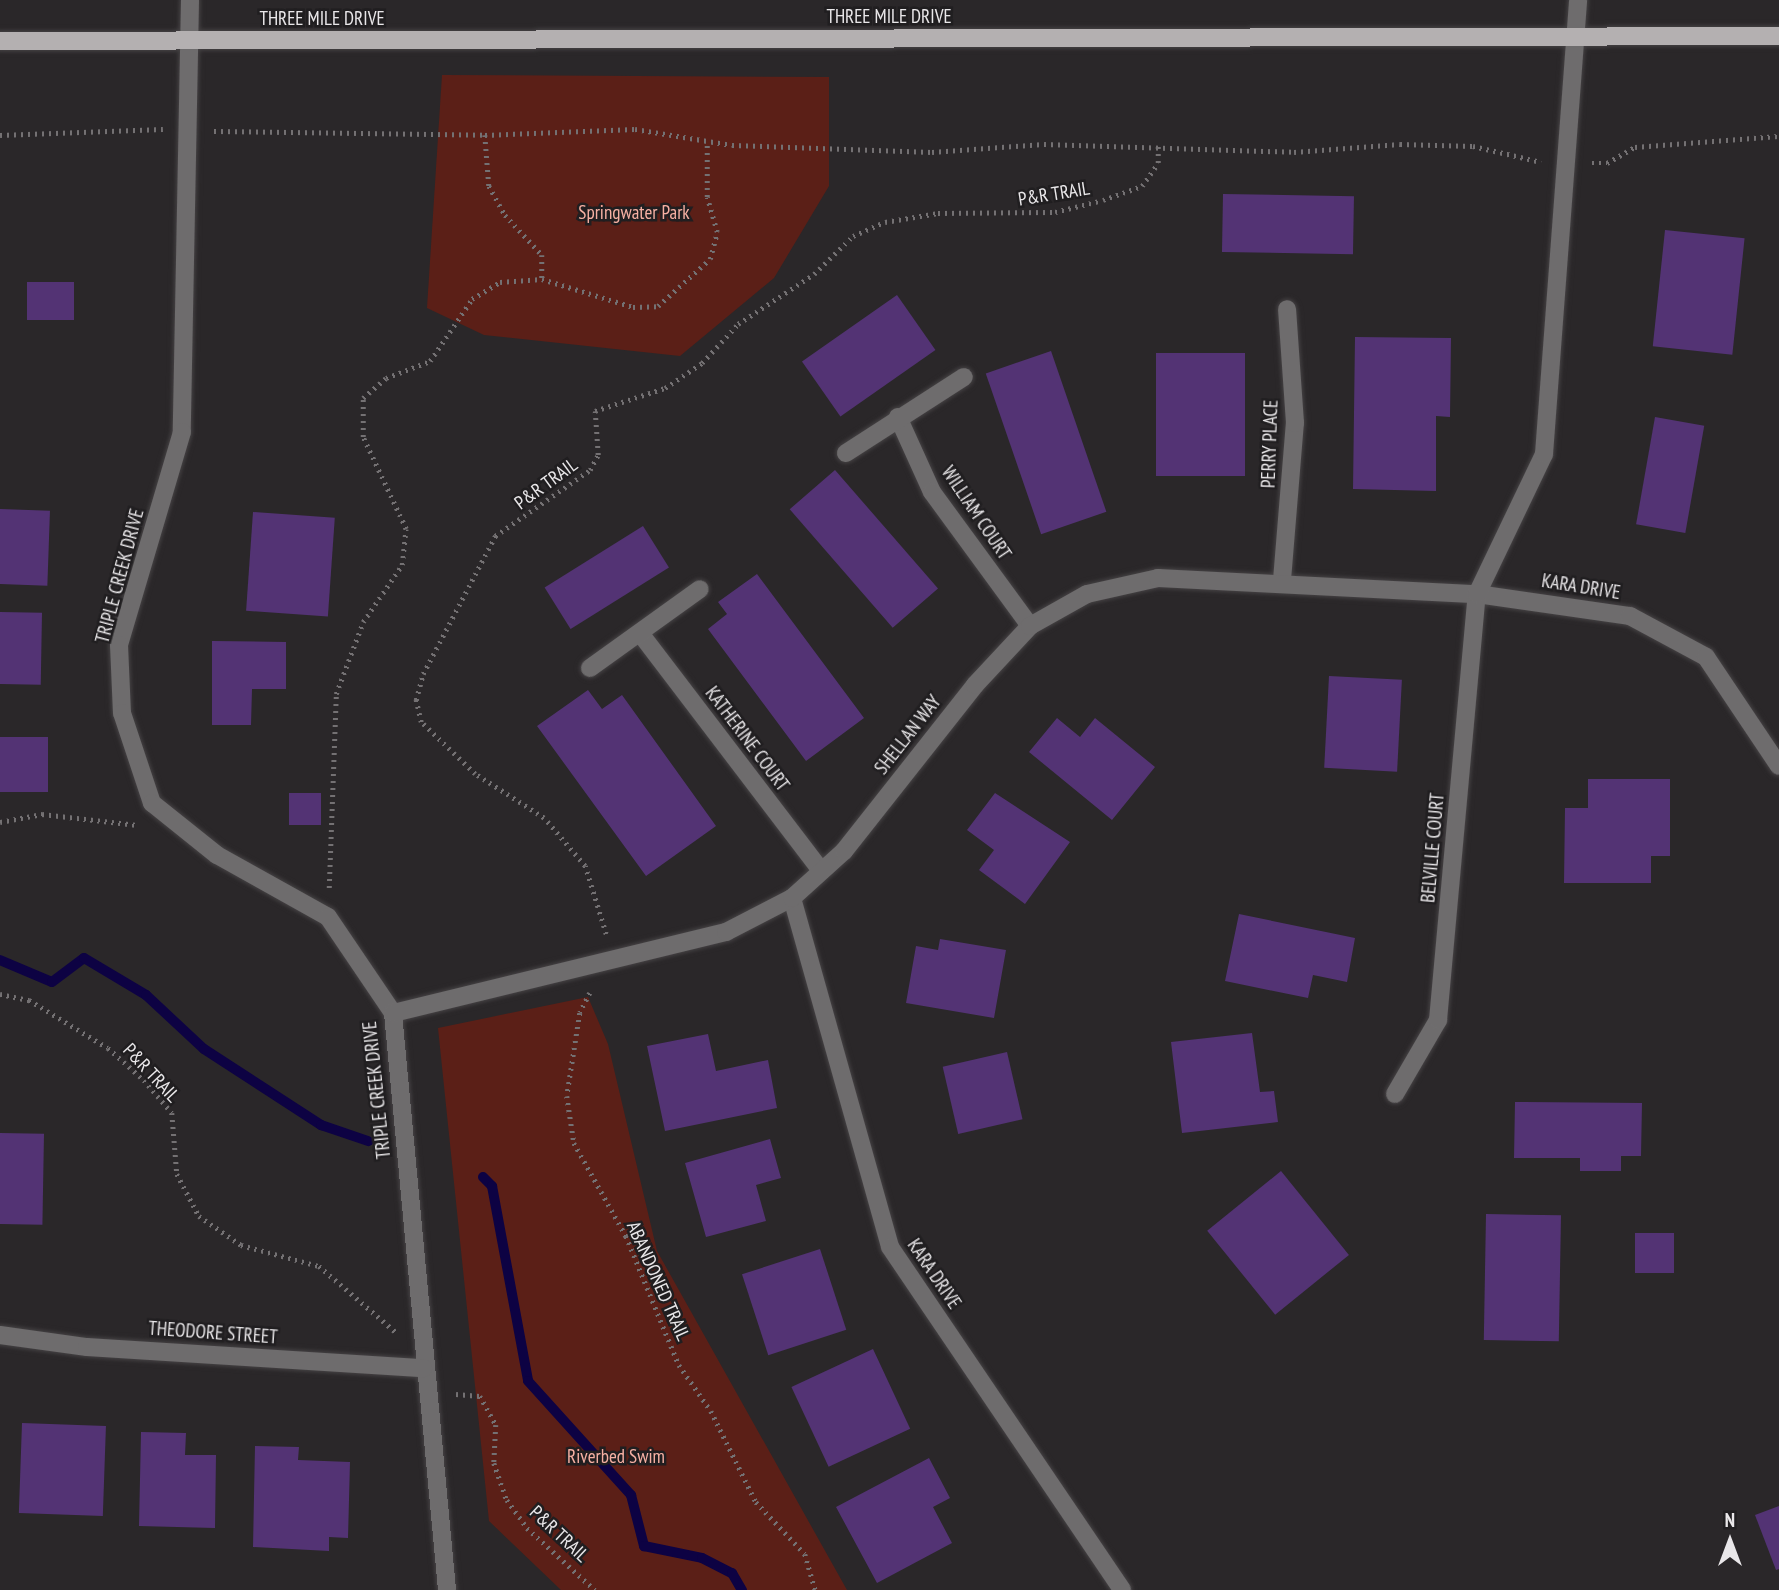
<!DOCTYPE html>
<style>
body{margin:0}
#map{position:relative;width:1779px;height:1590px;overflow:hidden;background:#2a2729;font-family:"PT Sans Narrow",sans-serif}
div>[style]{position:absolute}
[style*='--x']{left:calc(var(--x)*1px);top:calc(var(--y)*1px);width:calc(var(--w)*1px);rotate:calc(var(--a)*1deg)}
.green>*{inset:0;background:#5b1f17}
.stream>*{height:10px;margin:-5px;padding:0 5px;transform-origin:5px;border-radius:5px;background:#0d0243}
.building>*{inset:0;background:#533374;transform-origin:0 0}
.path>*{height:4.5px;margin-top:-2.25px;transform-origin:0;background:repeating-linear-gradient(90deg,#747173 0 2px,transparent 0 7px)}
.roads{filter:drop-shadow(0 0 2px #454244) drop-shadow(0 0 2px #454244)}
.minor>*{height:18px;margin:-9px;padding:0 9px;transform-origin:9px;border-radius:9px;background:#6e6c6d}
.major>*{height:18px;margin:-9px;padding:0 9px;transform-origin:9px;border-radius:9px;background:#b4b0b1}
span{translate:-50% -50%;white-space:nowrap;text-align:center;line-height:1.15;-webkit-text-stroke:5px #201e20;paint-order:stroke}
.street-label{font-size:19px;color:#e9e7e9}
.park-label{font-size:19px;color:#f6b0a3}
.north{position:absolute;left:1695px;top:1506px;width:70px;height:70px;-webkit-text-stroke:5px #201e20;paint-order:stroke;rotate:0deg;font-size:19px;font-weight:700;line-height:28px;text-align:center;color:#e9e7e9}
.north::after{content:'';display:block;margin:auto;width:24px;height:32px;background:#e9e7e9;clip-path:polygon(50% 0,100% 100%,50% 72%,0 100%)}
</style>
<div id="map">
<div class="green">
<i style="clip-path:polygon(442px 75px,829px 77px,829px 186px,774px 278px,680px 356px,484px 335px,427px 308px)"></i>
<i style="clip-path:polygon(588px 997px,608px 1044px,657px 1251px,847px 1590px,561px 1590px,489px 1521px,438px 1028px)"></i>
</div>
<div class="stream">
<i style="--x:0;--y:960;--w:56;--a:22.9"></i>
<i style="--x:52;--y:982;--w:40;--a:-37"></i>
<i style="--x:84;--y:958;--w:72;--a:30.8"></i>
<i style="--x:146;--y:995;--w:79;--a:43"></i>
<i style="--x:204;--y:1049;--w:140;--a:33"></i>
<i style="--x:321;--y:1125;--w:50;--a:18.8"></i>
<i style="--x:483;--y:1177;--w:13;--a:45"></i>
<i style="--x:492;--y:1186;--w:198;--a:79.5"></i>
<i style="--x:528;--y:1381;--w:154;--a:47.9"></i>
<i style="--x:631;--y:1495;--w:53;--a:75.7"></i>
<i style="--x:644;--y:1546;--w:59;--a:11.7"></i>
<i style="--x:702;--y:1558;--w:34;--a:27"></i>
<i style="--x:732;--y:1573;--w:20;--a:60"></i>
</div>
<div class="building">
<i style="left:1223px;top:194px;width:131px;height:58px;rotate:1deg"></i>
<i style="left:1665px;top:230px;width:80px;height:117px;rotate:6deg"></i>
<i style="left:27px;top:282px;width:47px;height:38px"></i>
<i style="left:897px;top:295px;width:67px;height:116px;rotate:55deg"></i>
<i style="clip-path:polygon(1355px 337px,1451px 338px,1450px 417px,1436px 416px,1436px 491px,1353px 489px)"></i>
<i style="left:1051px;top:351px;width:170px;height:69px;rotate:71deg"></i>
<i style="left:1245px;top:353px;width:123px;height:89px;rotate:90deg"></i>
<i style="left:1655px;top:417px;width:50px;height:109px;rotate:10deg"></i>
<i style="left:835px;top:470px;width:157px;height:60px;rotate:49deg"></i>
<i style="left:0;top:509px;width:50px;height:75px;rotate:2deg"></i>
<i style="left:253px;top:512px;width:82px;height:99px;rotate:4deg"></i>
<i style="left:643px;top:526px;width:49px;height:116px;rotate:58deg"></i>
<i style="clip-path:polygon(757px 574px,864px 718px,806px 761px,708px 629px,727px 614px,718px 602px)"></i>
<i style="left:0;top:612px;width:42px;height:72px;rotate:1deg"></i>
<i style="clip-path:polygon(212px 641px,286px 642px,286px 689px,252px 689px,251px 725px,212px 725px)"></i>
<i style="left:1329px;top:676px;width:73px;height:92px;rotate:3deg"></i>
<i style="clip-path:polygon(588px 690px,602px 709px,622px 695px,716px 826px,646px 876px,537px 726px)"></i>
<i style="clip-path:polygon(1057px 718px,1080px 737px,1095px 718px,1155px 767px,1112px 820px,1029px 752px)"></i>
<i style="left:0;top:737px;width:48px;height:55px"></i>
<i style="clip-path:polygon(1588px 779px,1670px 779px,1670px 856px,1651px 856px,1651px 883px,1564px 883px,1565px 808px,1588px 808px)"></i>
<i style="left:289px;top:793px;width:32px;height:32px"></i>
<i style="clip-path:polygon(995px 793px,1070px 842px,1025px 904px,979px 870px,994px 850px,967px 830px)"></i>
<i style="clip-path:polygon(1239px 914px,1355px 938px,1347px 982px,1313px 975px,1308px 998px,1225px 981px)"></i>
<i style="clip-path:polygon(940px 939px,1006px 950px,994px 1018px,906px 1003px,916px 946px,938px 950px)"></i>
<i style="clip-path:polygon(1252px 1033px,1260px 1092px,1274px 1091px,1278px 1122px,1182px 1133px,1171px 1042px)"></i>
<i style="clip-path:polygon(708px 1034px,716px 1071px,768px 1060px,777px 1108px,665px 1131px,647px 1046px)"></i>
<i style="left:1007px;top:1052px;width:69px;height:66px;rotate:77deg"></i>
<i style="clip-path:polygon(1515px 1102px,1642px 1103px,1641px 1156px,1621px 1156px,1621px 1171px,1580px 1171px,1580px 1158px,1514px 1158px)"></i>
<i style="left:0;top:1133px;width:44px;height:91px;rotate:1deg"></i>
<i style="clip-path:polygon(770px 1139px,781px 1178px,756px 1185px,766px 1221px,706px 1237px,685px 1163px)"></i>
<i style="left:1281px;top:1171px;width:108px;height:95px;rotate:51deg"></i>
<i style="left:1486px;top:1214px;width:75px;height:126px;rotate:1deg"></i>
<i style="left:1635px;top:1233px;width:39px;height:40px"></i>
<i style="left:820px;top:1249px;width:85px;height:82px;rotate:72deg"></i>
<i style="left:873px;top:1349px;width:88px;height:90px;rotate:65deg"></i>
<i style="left:22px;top:1423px;width:84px;height:90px;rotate:2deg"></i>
<i style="clip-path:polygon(141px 1432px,186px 1433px,185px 1455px,216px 1455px,215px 1528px,139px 1526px)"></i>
<i style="clip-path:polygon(255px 1446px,299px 1447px,298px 1460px,350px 1462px,348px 1538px,329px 1537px,329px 1551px,253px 1547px)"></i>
<i style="clip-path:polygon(929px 1458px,950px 1498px,933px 1507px,952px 1543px,877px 1583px,836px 1507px)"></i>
<i style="clip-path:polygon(1779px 1506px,1779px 1569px,1776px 1570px,1755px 1515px)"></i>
</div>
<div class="path">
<i style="--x:214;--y:131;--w:271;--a:0.8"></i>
<i style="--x:485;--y:135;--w:150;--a:-2.3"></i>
<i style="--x:635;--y:129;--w:98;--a:9.4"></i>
<i style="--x:732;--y:145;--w:200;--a:2"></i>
<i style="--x:932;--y:152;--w:112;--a:-4.1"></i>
<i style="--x:1044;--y:144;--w:250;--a:1.8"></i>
<i style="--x:1294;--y:152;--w:106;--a:-4.3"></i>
<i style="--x:1400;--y:144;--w:73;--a:1.6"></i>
<i style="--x:1473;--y:146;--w:70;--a:13.2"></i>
<i style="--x:0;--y:135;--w:163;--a:-2.1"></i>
<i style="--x:485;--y:135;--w:51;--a:85.5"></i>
<i style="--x:489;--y:186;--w:33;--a:61"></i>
<i style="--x:505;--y:215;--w:54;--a:47.2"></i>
<i style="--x:542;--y:255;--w:24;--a:90"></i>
<i style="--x:1592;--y:163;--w:15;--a:0"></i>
<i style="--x:1607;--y:163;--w:32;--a:-30"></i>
<i style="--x:1635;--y:147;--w:144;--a:-4.4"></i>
<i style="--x:0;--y:822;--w:43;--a:-10.8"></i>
<i style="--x:42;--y:814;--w:96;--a:6.6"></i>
<i style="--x:329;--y:888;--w:194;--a:-87.9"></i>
<i style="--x:336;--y:694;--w:77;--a:-69.4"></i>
<i style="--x:363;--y:622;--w:69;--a:-55.6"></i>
<i style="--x:402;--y:565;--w:36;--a:-84"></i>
<i style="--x:406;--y:529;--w:102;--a:-115.1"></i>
<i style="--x:363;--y:437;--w:39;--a:-90"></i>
<i style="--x:363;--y:398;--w:30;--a:-41"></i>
<i style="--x:386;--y:378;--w:47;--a:-21.1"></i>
<i style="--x:430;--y:361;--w:75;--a:-55.9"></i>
<i style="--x:472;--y:299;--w:33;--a:-31"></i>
<i style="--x:500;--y:282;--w:42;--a:-4.1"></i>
<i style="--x:542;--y:279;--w:95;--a:17.1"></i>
<i style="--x:633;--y:307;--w:25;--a:-2"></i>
<i style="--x:658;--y:306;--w:70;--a:-42.1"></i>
<i style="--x:710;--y:259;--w:28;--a:-75"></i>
<i style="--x:717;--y:232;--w:36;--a:-106"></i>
<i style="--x:707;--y:197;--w:56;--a:-90"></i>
<i style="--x:606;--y:934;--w:71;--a:-107.2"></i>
<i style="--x:585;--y:866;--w:63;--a:-130.5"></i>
<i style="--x:544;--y:818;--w:82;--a:-147.5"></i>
<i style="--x:475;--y:774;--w:75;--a:-136.1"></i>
<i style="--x:421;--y:722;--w:23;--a:-103"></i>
<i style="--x:416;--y:700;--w:27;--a:-75"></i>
<i style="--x:423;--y:674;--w:156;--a:-62.4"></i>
<i style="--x:495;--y:536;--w:116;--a:-34.8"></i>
<i style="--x:590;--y:470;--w:17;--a:-62"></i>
<i style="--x:598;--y:455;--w:44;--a:-93.9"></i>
<i style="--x:595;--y:411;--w:74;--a:-18.2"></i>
<i style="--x:665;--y:388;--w:45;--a:-34"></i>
<i style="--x:702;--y:363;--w:53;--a:-47.3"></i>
<i style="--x:738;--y:324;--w:91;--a:-33.3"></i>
<i style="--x:814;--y:274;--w:54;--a:-44.3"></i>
<i style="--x:853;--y:236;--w:35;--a:-24"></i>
<i style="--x:885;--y:222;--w:54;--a:-9.6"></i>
<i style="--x:938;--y:213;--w:117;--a:-0.5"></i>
<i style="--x:1055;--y:212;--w:49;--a:-14"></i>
<i style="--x:1103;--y:200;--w:41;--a:-19.7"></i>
<i style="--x:1142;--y:186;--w:28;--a:-55"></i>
<i style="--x:1158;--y:163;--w:17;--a:-90"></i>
<i style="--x:590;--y:993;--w:22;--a:117"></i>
<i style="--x:580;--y:1013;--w:84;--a:98.9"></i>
<i style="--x:567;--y:1096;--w:48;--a:81.5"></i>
<i style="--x:574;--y:1143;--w:107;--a:60.8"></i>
<i style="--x:626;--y:1236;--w:139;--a:67.7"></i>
<i style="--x:679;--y:1365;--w:56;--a:55.2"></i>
<i style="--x:711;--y:1411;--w:102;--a:63.7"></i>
<i style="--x:756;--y:1502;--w:71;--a:46.7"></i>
<i style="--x:805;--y:1554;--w:37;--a:74"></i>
<i style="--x:0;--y:994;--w:30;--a:12"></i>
<i style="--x:29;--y:1000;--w:92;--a:31.3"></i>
<i style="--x:108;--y:1048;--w:48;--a:41.6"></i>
<i style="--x:144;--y:1080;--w:43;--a:49.7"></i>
<i style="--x:172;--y:1113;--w:61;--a:85.3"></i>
<i style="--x:177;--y:1174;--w:47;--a:62.4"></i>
<i style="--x:199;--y:1216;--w:51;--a:34.6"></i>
<i style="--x:241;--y:1245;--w:81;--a:15.1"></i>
<i style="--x:319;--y:1266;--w:104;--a:40.7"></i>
<i style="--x:456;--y:1394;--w:24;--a:5"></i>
<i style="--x:480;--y:1396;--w:33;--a:61"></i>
<i style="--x:496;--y:1425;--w:38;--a:93"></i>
<i style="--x:494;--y:1463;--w:39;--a:71"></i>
<i style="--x:507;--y:1500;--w:34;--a:54"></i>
<i style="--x:527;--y:1528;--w:92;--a:42.4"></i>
</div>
<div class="roads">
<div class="minor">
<i style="--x:190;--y:0;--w:432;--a:91.1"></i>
<i style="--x:182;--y:432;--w:222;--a:106.5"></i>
<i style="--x:119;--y:645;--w:68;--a:87.5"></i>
<i style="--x:122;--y:713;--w:95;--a:71.6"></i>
<i style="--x:152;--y:803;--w:83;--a:38.7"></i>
<i style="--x:217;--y:855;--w:127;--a:29.2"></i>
<i style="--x:328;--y:917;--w:116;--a:55.9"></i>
<i style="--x:393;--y:1013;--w:580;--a:84.65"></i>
<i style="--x:898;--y:417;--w:82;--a:65.6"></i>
<i style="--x:932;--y:492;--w:166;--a:53.8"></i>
<i style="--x:846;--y:453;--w:140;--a:-32.8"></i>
<i style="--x:1282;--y:580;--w:158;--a:-85.3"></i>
<i style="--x:1295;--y:423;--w:114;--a:-94"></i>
<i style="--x:640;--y:633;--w:299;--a:52.7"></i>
<i style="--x:590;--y:668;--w:135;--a:-35.7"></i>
<i style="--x:792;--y:898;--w:362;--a:74.3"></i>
<i style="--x:890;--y:1247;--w:414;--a:55.9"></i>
<i style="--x:393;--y:1013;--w:343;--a:-13.7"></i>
<i style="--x:726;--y:932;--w:74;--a:-27.3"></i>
<i style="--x:792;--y:898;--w:70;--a:-42.1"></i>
<i style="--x:844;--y:851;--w:211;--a:-51.7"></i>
<i style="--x:975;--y:685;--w:81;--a:-47"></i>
<i style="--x:1030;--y:626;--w:65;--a:-29.3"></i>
<i style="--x:1087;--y:594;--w:73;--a:-12.7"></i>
<i style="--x:1158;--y:578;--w:319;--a:2.9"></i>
<i style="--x:1477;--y:594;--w:155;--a:8.2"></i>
<i style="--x:1630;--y:616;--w:86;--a:28.3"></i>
<i style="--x:1706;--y:657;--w:131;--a:56.2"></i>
<i style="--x:1395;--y:1094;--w:86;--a:-59.8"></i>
<i style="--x:1438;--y:1020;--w:428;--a:-84.8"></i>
<i style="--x:1477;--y:594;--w:155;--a:-64.4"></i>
<i style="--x:1544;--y:454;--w:455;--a:-85.7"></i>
<i style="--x:0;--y:1335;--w:88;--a:7.9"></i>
<i style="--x:87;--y:1347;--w:337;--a:3.6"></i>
</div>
<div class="major">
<i style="--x:0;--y:41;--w:1779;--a:-0.16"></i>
</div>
</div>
<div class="street-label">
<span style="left:889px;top:17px">THREE MILE DRIVE</span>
<span style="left:322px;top:19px">THREE MILE DRIVE</span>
<span style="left:1054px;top:194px;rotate:-9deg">P&amp;R TRAIL</span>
<span style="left:1270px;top:444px;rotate:-88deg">PERRY PLACE</span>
<span style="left:546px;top:484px;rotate:-36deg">P&amp;R TRAIL</span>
<span style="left:976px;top:513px;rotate:56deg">WILLIAM COURT</span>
<span style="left:120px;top:576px;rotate:-75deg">TRIPLE CREEK DRIVE</span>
<span style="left:1581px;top:587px;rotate:9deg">KARA DRIVE</span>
<span style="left:908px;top:735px;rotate:-52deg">SHELLAN WAY</span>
<span style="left:747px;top:739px;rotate:53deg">KATHERINE COURT</span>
<span style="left:1433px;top:848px;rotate:-85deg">BELVILLE COURT</span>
<span style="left:151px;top:1073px;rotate:47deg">P&amp;R TRAIL</span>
<span style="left:377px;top:1090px;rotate:-96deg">TRIPLE CREEK DRIVE</span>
<span style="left:934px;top:1274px;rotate:56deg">KARA DRIVE</span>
<span style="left:658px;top:1281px;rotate:66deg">ABANDONED TRAIL</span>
<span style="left:213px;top:1333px;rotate:4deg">THEODORE STREET</span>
<span style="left:559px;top:1534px;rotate:43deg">P&amp;R TRAIL</span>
</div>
<div class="park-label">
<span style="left:634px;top:213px">Springwater Park</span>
<span style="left:616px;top:1457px">Riverbed Swim</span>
</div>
<div class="north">N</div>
</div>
